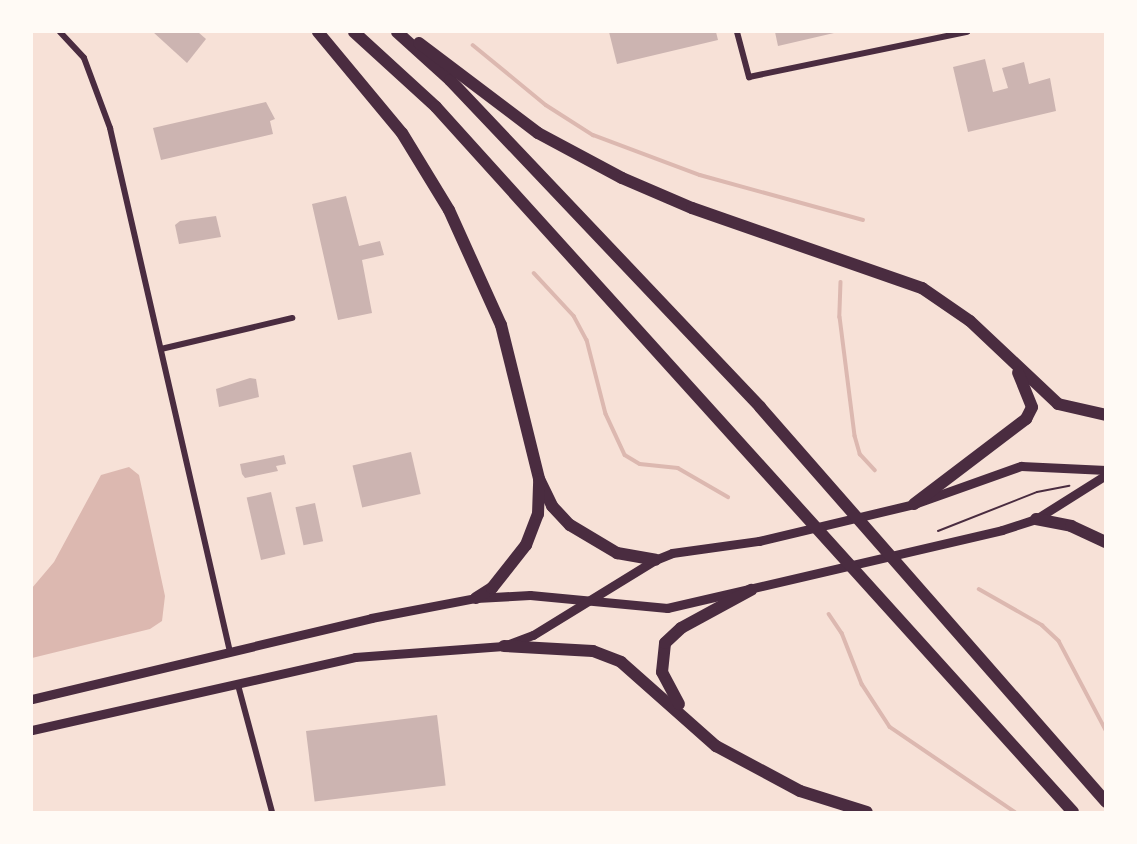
<!DOCTYPE html>
<style>
body{margin:0}
#map{position:relative;width:1137px;height:844px;overflow:hidden;background:#f7e1d7;font-family:Jost,sans-serif}
div>[style]{position:absolute}
[style*='--x']{left:calc(var(--x)*1px);top:calc(var(--y)*1px);width:calc(var(--w)*1px);rotate:calc(var(--a)*1deg)}
.water>*{inset:0;background:#dcb8b0}
.stream>*{height:3.5px;margin:-1.75px;padding:0 1.75px;transform-origin:1.75px;border-radius:1.75px;background:#dcb8b0}
.building>*{inset:0;background:#ccb4b1;transform-origin:0 0}
.path>*{height:2px;margin:-1px;padding:0 1px;transform-origin:1px;border-radius:1px;background:#4a2c40}
.minor>*{height:6px;margin:-3px;padding:0 3px;transform-origin:3px;border-radius:3px;background:#4a2c40}
.secondary>*{height:9px;margin:-4.5px;padding:0 4.5px;transform-origin:4.5px;border-radius:4.5px;background:#4a2c40}
.motorway>*{height:12px;margin:-6px;padding:0 6px;transform-origin:6px;border-radius:6px;background:#4a2c40}
span{translate:-50% -50%;white-space:nowrap;text-align:center;line-height:1.15;-webkit-text-stroke:5px #fffaf5;paint-order:stroke}
.frame{position:absolute;inset:0;border:33px solid #fffaf5;pointer-events:none}
</style>
<div id="map">
<div class="water">
<i style="clip-path:polygon(129px 467px,139px 475px,165px 596px,162px 621px,150px 629px,32px 658px,32px 588px,54px 562px,101px 475px)"></i>
</div>
<div class="stream">
<i style="--x:473;--y:45;--w:94;--a:39.4"></i>
<i style="--x:546;--y:105;--w:56;--a:32.6"></i>
<i style="--x:593;--y:135;--w:114;--a:20.5"></i>
<i style="--x:700;--y:175;--w:169;--a:15.4"></i>
<i style="--x:534;--y:273;--w:59;--a:47.1"></i>
<i style="--x:574;--y:316;--w:27;--a:62"></i>
<i style="--x:587;--y:340;--w:76;--a:75.6"></i>
<i style="--x:606;--y:414;--w:45;--a:65.1"></i>
<i style="--x:625;--y:455;--w:17;--a:31"></i>
<i style="--x:640;--y:464;--w:38;--a:6"></i>
<i style="--x:678;--y:468;--w:58;--a:30.1"></i>
<i style="--x:841;--y:282;--w:35;--a:92"></i>
<i style="--x:840;--y:317;--w:120;--a:82.8"></i>
<i style="--x:855;--y:436;--w:19;--a:74"></i>
<i style="--x:860;--y:454;--w:22;--a:47"></i>
<i style="--x:979;--y:589;--w:73;--a:29.7"></i>
<i style="--x:1042;--y:625;--w:23;--a:43"></i>
<i style="--x:1059;--y:641;--w:101;--a:62.2"></i>
<i style="--x:829;--y:614;--w:23;--a:56"></i>
<i style="--x:842;--y:633;--w:55;--a:68.6"></i>
<i style="--x:862;--y:684;--w:51;--a:56.9"></i>
<i style="--x:890;--y:727;--w:151;--a:34.2"></i>
</div>
<div class="building">
<i style="clip-path:polygon(153px 32px,198px 32px,206px 39px,187px 63px)"></i>
<i style="clip-path:polygon(609px 32px,716px 32px,718px 40px,617px 64px)"></i>
<i style="clip-path:polygon(775px 32px,833px 32px,834px 33px,778px 46px)"></i>
<i style="clip-path:polygon(985px 59px,993px 92px,1008px 88px,1002px 68px,1024px 62px,1029px 84px,1050px 78px,1056px 111px,968px 132px,953px 67px)"></i>
<i style="clip-path:polygon(266px 102px,275px 119px,270px 121px,273px 134px,161px 160px,153px 128px)"></i>
<i style="clip-path:polygon(346px 196px,359px 246px,380px 241px,384px 255px,362px 260px,372px 313px,338px 320px,312px 204px)"></i>
<i style="clip-path:polygon(216px 216px,221px 237px,179px 244px,175px 225px,180px 221px)"></i>
<i style="clip-path:polygon(250px 378px,256px 379px,259px 397px,219px 407px,216px 389px)"></i>
<i style="left:411px;top:452px;width:43px;height:60px;rotate:77deg"></i>
<i style="clip-path:polygon(284px 455px,286px 464px,276px 466px,278px 471px,245px 478px,242px 474px,240px 464px)"></i>
<i style="left:271px;top:492px;width:64px;height:25px;rotate:77deg"></i>
<i style="left:315px;top:503px;width:39px;height:20px;rotate:78deg"></i>
<i style="left:437px;top:715px;width:71px;height:132px;rotate:83deg"></i>
</div>
<div class="path">
<i style="--x:938;--y:531;--w:106;--a:-21.5"></i>
<i style="--x:1037;--y:492;--w:33;--a:-11"></i>
</div>
<div class="minor">
<i style="--x:60;--y:32;--w:35;--a:47"></i>
<i style="--x:84;--y:58;--w:75;--a:69.6"></i>
<i style="--x:110;--y:128;--w:538;--a:77.1"></i>
<i style="--x:737;--y:32;--w:47;--a:75.1"></i>
<i style="--x:749;--y:77;--w:223;--a:-11.7"></i>
<i style="--x:161;--y:349;--w:135;--a:-13.3"></i>
<i style="--x:238;--y:685;--w:131;--a:75"></i>
</div>
<div class="secondary">
<i style="--x:32;--y:699;--w:349;--a:-13.4"></i>
<i style="--x:371;--y:618;--w:107;--a:-10.8"></i>
<i style="--x:476;--y:598;--w:54;--a:-3.2"></i>
<i style="--x:530;--y:595;--w:138;--a:5.4"></i>
<i style="--x:667;--y:608;--w:344;--a:-13.1"></i>
<i style="--x:1002;--y:530;--w:36;--a:-18"></i>
<i style="--x:1036;--y:519;--w:83;--a:-32.2"></i>
<i style="--x:32;--y:730;--w:331;--a:-12.7"></i>
<i style="--x:355;--y:657;--w:149;--a:-4.2"></i>
<i style="--x:504;--y:646;--w:31;--a:-21"></i>
<i style="--x:533;--y:635;--w:143;--a:-31.6"></i>
<i style="--x:655;--y:560;--w:18;--a:-22"></i>
<i style="--x:672;--y:553;--w:88;--a:-7.9"></i>
<i style="--x:759;--y:541;--w:159;--a:-13.4"></i>
<i style="--x:914;--y:504;--w:114;--a:-19.6"></i>
<i style="--x:1021;--y:466;--w:85;--a:2.7"></i>
</div>
<div class="motorway">
<i style="--x:318;--y:32;--w:131;--a:50.3"></i>
<i style="--x:402;--y:133;--w:90;--a:58.6"></i>
<i style="--x:449;--y:210;--w:126;--a:65.7"></i>
<i style="--x:501;--y:325;--w:159;--a:76.1"></i>
<i style="--x:539;--y:479;--w:30;--a:64"></i>
<i style="--x:552;--y:506;--w:26;--a:47"></i>
<i style="--x:570;--y:525;--w:55;--a:30.8"></i>
<i style="--x:617;--y:553;--w:39;--a:10"></i>
<i style="--x:354;--y:32;--w:111;--a:42.4"></i>
<i style="--x:436;--y:107;--w:950;--a:47.9"></i>
<i style="--x:397;--y:32;--w:72;--a:42.2"></i>
<i style="--x:450;--y:80;--w:451;--a:46.5"></i>
<i style="--x:760;--y:407;--w:525;--a:48.78"></i>
<i style="--x:419;--y:43;--w:149;--a:37.1"></i>
<i style="--x:538;--y:133;--w:95;--a:28.2"></i>
<i style="--x:622;--y:178;--w:76;--a:23.2"></i>
<i style="--x:692;--y:208;--w:244;--a:19.2"></i>
<i style="--x:922;--y:288;--w:58;--a:34.5"></i>
<i style="--x:970;--y:321;--w:121;--a:43.3"></i>
<i style="--x:1058;--y:404;--w:49;--a:12.9"></i>
<i style="--x:914;--y:504;--w:141;--a:-37.2"></i>
<i style="--x:1026;--y:419;--w:13;--a:-63"></i>
<i style="--x:1032;--y:407;--w:37;--a:-112"></i>
<i style="--x:1036;--y:519;--w:36;--a:11"></i>
<i style="--x:1071;--y:526;--w:38;--a:25"></i>
<i style="--x:476;--y:598;--w:19;--a:-32"></i>
<i style="--x:492;--y:588;--w:55;--a:-51.7"></i>
<i style="--x:526;--y:545;--w:33;--a:-69"></i>
<i style="--x:538;--y:514;--w:32;--a:-88"></i>
<i style="--x:504;--y:646;--w:89;--a:3.2"></i>
<i style="--x:593;--y:651;--w:30;--a:21"></i>
<i style="--x:621;--y:662;--w:127;--a:41.5"></i>
<i style="--x:716;--y:746;--w:95;--a:28.2"></i>
<i style="--x:800;--y:791;--w:70;--a:17.4"></i>
<i style="--x:679;--y:704;--w:36;--a:-118"></i>
<i style="--x:662;--y:672;--w:29;--a:-84"></i>
<i style="--x:665;--y:643;--w:22;--a:-43"></i>
<i style="--x:681;--y:628;--w:80;--a:-28.5"></i>
</div>
<div class="frame"></div>
</div>
